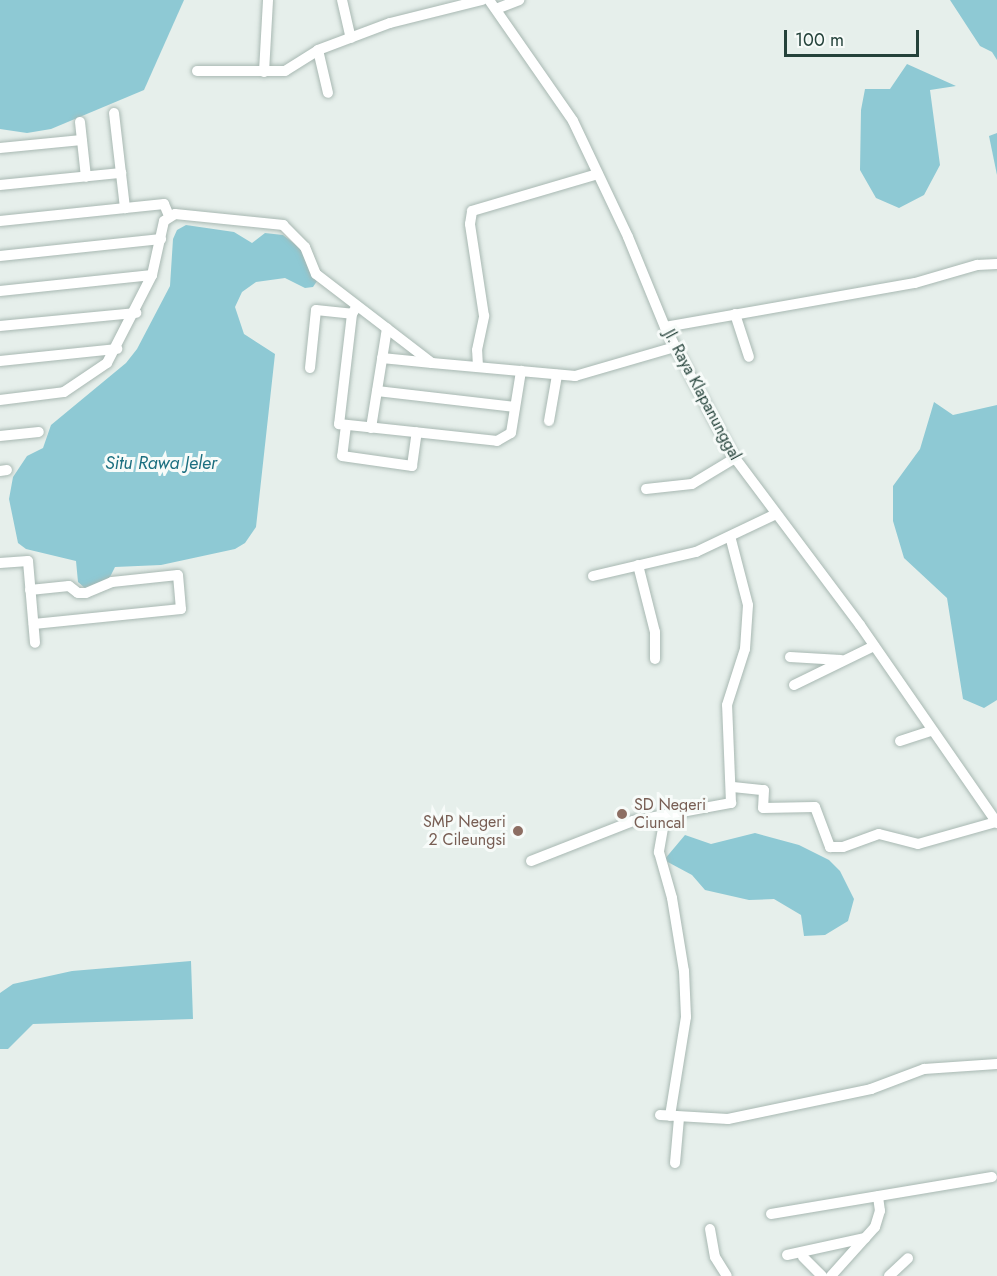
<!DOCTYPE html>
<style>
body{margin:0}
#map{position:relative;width:997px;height:1276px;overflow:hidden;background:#e6efeb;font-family:Jost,sans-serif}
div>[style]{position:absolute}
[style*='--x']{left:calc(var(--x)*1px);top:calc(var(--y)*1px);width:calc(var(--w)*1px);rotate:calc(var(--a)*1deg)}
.water>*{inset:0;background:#8ec9d4}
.roads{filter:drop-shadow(0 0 2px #a8b8b2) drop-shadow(0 0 2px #a8b8b2)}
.minor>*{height:10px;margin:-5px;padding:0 5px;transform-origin:5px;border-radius:5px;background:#fff}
.dots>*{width:16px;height:16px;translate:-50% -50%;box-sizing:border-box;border:3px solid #f7fbf9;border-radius:50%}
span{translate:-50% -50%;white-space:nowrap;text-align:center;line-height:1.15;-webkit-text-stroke:6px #f7fbf9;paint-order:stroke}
.street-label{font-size:16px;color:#24423a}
.education-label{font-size:16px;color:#785e54}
.left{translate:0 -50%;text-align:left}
.right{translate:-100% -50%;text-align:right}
.water-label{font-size:18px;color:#1c6f80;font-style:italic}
.scale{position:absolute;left:784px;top:30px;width:135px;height:27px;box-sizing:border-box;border:3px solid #24423a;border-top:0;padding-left:8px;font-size:18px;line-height:21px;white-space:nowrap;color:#24423a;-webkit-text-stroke:4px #f7fbf9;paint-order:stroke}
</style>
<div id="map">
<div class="water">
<i style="clip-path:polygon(0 0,184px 0,144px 90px,51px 129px,27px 133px,0 129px)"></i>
<i style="clip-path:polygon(950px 0,997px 0,997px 60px,992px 52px,980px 46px)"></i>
<i style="clip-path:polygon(907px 64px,956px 86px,930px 90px,940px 165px,924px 195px,899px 208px,876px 198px,860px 170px,861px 110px,865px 89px,890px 89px)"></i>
<i style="clip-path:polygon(997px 133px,997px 175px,989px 136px)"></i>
<i style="clip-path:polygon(186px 225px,234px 232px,252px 243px,265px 233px,283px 235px,300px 248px,317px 281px,313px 287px,305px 288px,285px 278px,256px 282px,242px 292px,235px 307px,244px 334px,275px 354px,256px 527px,245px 543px,235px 549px,161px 565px,115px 567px,107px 583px,86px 589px,78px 582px,76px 561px,26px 549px,18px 543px,9px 499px,13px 477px,27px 456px,43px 448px,51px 425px,126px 363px,137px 349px,170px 286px,173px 239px,177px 230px)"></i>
<i style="clip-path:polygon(934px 402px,953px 415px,997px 405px,997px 700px,984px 708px,963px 699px,947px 598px,904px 558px,893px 521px,893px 486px,920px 449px)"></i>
<i style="clip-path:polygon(755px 833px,799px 845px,829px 860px,840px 871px,854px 899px,848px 921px,825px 935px,804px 936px,801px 915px,774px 899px,749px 900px,705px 890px,692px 875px,664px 860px,685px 835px,711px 844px)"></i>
<i style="clip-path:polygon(191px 961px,193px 1019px,33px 1024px,8px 1049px,0 1049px,0 993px,13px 984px,72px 971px)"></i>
</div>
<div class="roads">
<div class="minor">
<i style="--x:342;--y:0;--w:39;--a:77"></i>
<i style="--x:489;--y:0;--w:147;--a:55.2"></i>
<i style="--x:573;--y:121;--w:128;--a:64.6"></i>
<i style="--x:628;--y:237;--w:97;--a:67.7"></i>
<i style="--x:665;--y:327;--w:144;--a:62.2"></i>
<i style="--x:732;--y:454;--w:214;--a:53.2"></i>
<i style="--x:860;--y:625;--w:241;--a:55.3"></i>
<i style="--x:496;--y:9;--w:25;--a:-21"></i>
<i style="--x:318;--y:50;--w:44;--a:76.9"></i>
<i style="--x:197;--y:71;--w:88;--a:0"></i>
<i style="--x:285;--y:71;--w:39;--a:-32"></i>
<i style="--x:318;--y:50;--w:77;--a:-20.6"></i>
<i style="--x:390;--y:23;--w:95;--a:-14"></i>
<i style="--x:264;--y:72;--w:72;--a:-86.8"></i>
<i style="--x:114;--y:113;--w:96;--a:83.4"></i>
<i style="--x:80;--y:122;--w:55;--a:83.8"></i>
<i style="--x:0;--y:148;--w:82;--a:-5.6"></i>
<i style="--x:0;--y:185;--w:122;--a:-5.7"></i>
<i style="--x:0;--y:221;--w:165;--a:-5.9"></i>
<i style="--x:164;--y:204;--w:13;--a:67"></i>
<i style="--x:0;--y:256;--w:162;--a:-6"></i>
<i style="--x:0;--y:291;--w:153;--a:-6"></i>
<i style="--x:357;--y:306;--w:9;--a:122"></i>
<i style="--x:352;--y:314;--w:111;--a:96.7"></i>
<i style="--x:339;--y:424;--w:159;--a:6.1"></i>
<i style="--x:497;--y:441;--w:16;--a:-30"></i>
<i style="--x:511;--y:433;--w:63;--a:-80.8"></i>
<i style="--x:735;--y:314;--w:45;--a:72"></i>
<i style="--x:0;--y:326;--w:137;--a:-5.5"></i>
<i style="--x:665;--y:327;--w:254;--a:-10"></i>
<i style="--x:915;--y:283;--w:65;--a:-16.2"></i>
<i style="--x:977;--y:265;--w:20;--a:-3"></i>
<i style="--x:382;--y:358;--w:50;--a:5.7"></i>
<i style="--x:0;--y:361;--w:118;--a:-5.9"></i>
<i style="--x:478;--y:367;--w:17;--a:-93"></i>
<i style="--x:477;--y:350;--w:35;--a:-78"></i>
<i style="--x:484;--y:316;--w:93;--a:-98.7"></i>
<i style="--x:470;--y:224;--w:13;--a:-81"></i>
<i style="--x:472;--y:211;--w:131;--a:-16.4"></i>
<i style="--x:310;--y:368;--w:58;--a:-84.1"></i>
<i style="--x:316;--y:310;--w:36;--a:6"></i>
<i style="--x:377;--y:391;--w:139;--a:6.6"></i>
<i style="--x:0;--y:400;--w:64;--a:-7.1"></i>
<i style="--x:64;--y:392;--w:52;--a:-34"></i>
<i style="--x:107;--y:363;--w:99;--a:-62.9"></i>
<i style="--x:152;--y:275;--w:55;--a:-77.5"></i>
<i style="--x:164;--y:221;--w:13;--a:-32"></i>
<i style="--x:175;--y:214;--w:109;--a:5.8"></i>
<i style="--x:283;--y:225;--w:31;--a:45"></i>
<i style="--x:305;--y:247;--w:29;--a:68"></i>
<i style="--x:316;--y:274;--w:146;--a:37.5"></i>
<i style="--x:432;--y:363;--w:144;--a:5.2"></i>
<i style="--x:575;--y:376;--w:104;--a:-16.2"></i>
<i style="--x:549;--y:421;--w:47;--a:-80.1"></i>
<i style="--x:346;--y:425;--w:31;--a:97"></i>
<i style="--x:342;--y:456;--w:71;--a:8.1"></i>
<i style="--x:412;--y:466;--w:34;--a:-82"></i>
<i style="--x:371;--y:428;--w:101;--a:-80.9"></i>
<i style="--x:0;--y:436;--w:39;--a:-6"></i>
<i style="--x:0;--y:471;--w:7;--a:-8"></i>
<i style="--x:646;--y:489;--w:46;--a:-6.2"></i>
<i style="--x:692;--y:484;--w:47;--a:-31"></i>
<i style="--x:732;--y:460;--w:6;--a:-90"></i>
<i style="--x:0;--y:563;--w:28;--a:-4"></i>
<i style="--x:28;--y:561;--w:82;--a:85.1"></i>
<i style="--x:638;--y:565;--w:69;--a:75.8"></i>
<i style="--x:655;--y:632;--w:27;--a:90"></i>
<i style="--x:593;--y:576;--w:106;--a:-13.1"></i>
<i style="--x:696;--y:552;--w:86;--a:-25.4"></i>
<i style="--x:30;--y:590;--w:39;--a:-6"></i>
<i style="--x:69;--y:586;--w:11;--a:38"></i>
<i style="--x:78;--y:593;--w:8;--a:0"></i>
<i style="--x:86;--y:593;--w:28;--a:-23"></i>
<i style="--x:112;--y:582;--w:66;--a:-6.1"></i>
<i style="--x:178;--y:575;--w:34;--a:85"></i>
<i style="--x:181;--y:609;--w:148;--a:174.2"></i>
<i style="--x:790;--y:657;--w:51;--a:3.4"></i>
<i style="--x:794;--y:685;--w:89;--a:-26"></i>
<i style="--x:900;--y:741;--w:33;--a:-18"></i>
<i style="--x:733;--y:787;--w:31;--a:6"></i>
<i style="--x:764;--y:790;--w:18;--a:93"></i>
<i style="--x:763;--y:808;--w:52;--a:-1.1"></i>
<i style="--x:815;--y:807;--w:43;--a:69.4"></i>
<i style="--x:830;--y:847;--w:13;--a:0"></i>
<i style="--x:843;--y:847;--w:38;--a:-20"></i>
<i style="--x:879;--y:834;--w:40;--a:14.4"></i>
<i style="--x:918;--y:844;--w:81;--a:-15.8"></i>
<i style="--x:665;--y:817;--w:36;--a:100"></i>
<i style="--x:659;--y:852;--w:48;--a:74.2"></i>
<i style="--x:672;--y:898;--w:74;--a:80.7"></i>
<i style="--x:684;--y:971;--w:46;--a:87.5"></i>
<i style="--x:686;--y:1017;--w:100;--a:99.2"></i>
<i style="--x:531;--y:861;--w:110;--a:-21.4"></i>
<i style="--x:633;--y:821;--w:100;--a:-10.4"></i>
<i style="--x:731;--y:803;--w:98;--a:-92.3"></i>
<i style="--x:727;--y:705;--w:59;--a:-72.2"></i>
<i style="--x:745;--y:649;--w:44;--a:-86.1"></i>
<i style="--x:748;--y:605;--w:71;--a:-104.6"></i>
<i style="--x:660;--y:1115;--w:68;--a:3.4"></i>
<i style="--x:728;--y:1119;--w:146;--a:-11.8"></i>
<i style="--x:871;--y:1089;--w:57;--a:-20.7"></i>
<i style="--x:924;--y:1069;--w:73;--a:-3.9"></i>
<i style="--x:675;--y:1163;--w:45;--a:-84.9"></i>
<i style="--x:771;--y:1214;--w:224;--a:-9.5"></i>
<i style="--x:710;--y:1229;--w:28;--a:80"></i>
<i style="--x:715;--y:1257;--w:22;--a:58"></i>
<i style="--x:787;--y:1255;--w:80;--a:-12.3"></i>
<i style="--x:803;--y:1257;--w:27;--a:45"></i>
<i style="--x:831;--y:1276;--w:66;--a:-48.1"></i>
<i style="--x:875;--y:1227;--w:17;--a:-73"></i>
<i style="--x:880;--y:1211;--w:15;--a:-98"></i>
<i style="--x:889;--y:1276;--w:26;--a:-43"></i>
</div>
</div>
<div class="dots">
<i style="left:622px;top:814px;background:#8d6e63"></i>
<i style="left:518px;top:831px;background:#8d6e63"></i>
</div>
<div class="street-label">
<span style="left:702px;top:395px;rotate:62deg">Jl. Raya Klapanunggal</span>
</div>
<div class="education-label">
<span class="left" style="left:634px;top:814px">SD Negeri<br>Ciuncal</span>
<span class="right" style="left:506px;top:831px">SMP Negeri<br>2 Cileungsi</span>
</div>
<div class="water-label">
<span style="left:161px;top:463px">Situ Rawa Jeler</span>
</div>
<div class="scale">100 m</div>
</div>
